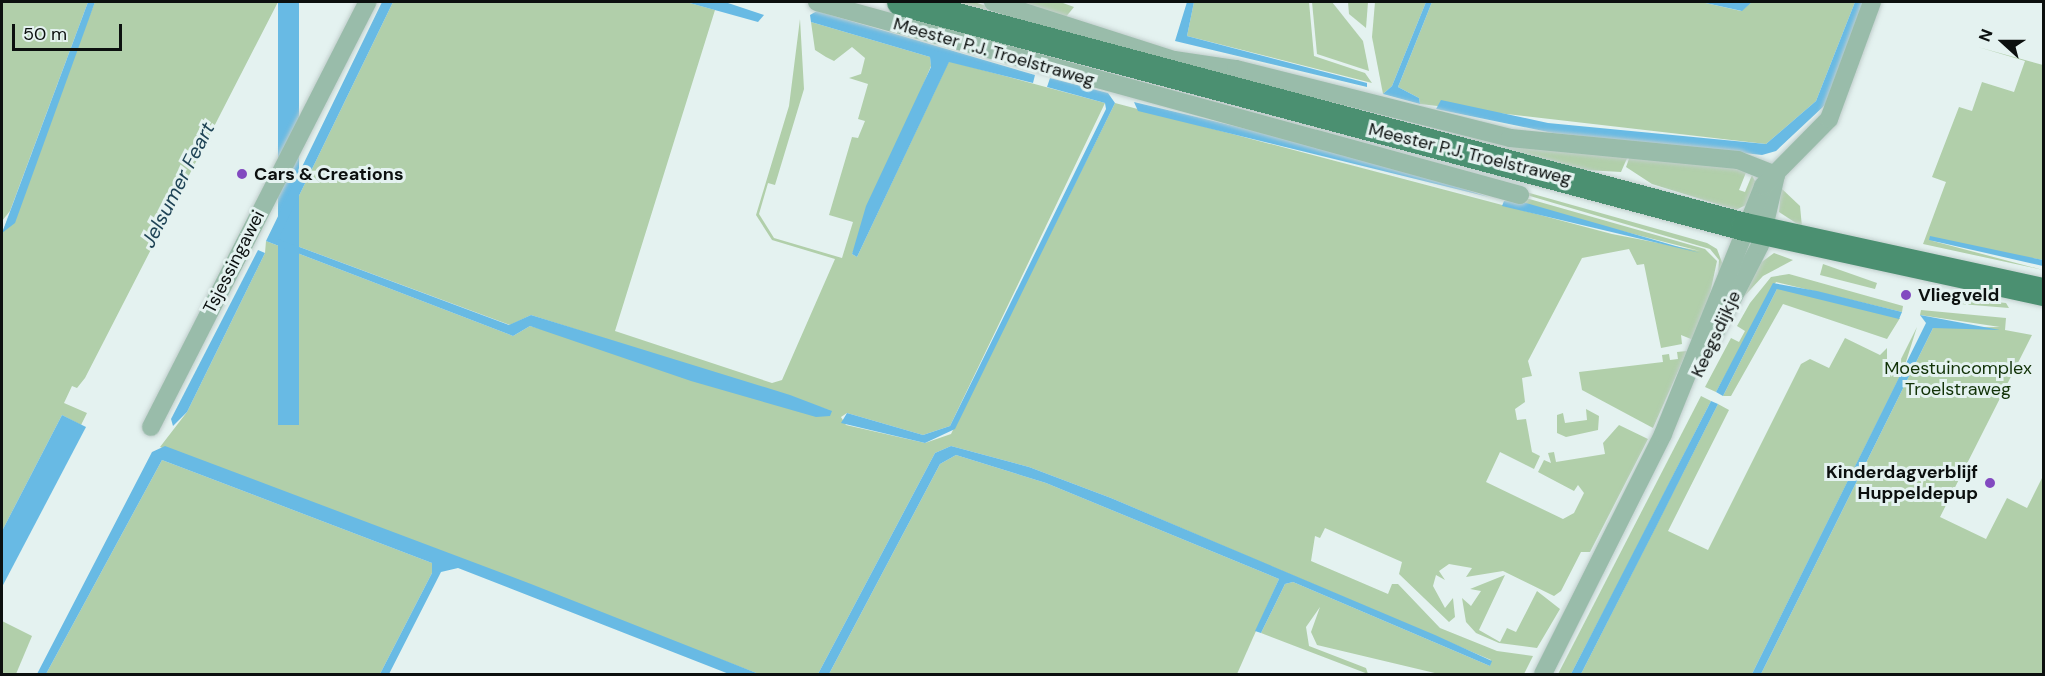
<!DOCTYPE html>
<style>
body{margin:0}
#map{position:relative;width:2045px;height:676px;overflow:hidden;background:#e4f2f0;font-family:"DM Sans",sans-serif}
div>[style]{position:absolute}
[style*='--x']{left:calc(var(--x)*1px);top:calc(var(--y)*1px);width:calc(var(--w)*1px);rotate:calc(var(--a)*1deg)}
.green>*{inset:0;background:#b1cfaa}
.water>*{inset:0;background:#68bae4;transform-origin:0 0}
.roads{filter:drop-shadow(0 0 2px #c1cecc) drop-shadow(0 0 2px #c1cecc)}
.street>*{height:18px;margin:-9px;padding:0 9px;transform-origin:9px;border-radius:9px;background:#99bcaa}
.primary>*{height:28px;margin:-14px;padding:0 14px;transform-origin:14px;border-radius:14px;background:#4b9071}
.dots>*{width:16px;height:16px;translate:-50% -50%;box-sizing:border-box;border:3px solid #e4f2f0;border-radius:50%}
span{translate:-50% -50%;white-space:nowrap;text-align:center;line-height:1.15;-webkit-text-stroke:6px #e4f2f0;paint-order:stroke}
.street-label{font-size:18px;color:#0c100f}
.poi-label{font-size:18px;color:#0c100f;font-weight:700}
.left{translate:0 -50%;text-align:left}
.right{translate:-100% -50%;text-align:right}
.park-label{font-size:18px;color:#113207}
.water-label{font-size:20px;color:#1e4355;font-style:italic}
.frame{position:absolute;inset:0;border:3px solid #0c100f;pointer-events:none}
.north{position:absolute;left:1973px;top:12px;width:60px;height:60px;-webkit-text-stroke:4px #e4f2f0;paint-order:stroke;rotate:291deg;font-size:16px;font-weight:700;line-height:24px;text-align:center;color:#0c100f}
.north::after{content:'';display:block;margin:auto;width:21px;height:27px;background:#0c100f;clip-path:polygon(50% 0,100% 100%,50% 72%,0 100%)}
.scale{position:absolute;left:12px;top:24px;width:110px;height:27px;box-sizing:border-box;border:3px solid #0c100f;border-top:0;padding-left:8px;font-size:18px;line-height:21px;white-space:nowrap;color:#0c100f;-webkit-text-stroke:4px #e4f2f0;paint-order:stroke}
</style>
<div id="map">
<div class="green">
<i style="clip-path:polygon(2px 2px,88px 2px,10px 211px,2px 221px)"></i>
<i style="clip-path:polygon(95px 2px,278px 2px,85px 378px,77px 388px,72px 386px,64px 403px,87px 413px,81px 425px,62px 415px,2px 531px,2px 233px)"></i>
<i style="clip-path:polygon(393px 2px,686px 2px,715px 10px,615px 331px,772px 383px,782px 380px,835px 259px,772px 240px,756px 215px,789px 106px,800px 19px,804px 89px,775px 185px,768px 183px,759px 214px,774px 238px,842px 258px,853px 222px,829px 215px,852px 137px,858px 138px,865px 121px,858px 119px,868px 84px,849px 78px,861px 74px,865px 58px,852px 47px,834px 61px,826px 57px,815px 50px,811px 22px,930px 57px,931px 66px,852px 254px,857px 257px,949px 61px,1105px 103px,950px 426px,923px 435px,847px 413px,841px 417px,846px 425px,925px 443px,951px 434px,1115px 103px,1612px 234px,1700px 251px,1504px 201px,1522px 197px,1705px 249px,1717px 261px,1710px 294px,1714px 296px,1696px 341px,1681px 335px,1682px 344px,1661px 348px,1644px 264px,1637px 265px,1629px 249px,1582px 258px,1528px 361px,1532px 376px,1522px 378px,1525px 402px,1515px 409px,1517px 420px,1526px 419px,1532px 452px,1540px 456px,1534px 469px,1500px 452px,1486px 482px,1563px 519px,1574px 513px,1584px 493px,1578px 485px,1574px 491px,1538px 472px,1544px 460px,1551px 463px,1548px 453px,1554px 452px,1556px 462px,1605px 454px,1603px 443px,1619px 425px,1648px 439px,1590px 552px,1581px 552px,1561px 591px,1554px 596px,1503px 571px,1466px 577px,1472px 568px,1449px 564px,1439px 571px,1445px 580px,1436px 575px,1433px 586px,1445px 608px,1453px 598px,1455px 617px,1449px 622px,1399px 574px,1402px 562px,1325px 528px,1320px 538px,1315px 536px,1311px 561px,1388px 594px,1392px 584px,1398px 584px,1440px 628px,1497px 651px,1533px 656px,1524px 674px,1439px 674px,1317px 645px,1311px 632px,1320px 607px,1306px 627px,1309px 646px,1366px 668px,1368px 674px,1261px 633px,1285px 584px,1293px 582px,1490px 666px,1491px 660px,1111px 498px,1029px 467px,951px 446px,935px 453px,818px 674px,759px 674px,160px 447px,187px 412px,265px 253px,266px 241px,513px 336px,530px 326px,832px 411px,531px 315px,510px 325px,278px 239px)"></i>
<i style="clip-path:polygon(928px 2px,974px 2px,1056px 28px,1628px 156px,1621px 172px,1567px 169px)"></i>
<i style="clip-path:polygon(1011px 2px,1063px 3px,1074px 7px,1065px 18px)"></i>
<i style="clip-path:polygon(1194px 2px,1309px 2px,1314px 56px,1365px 73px,1372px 83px,1187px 36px)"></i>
<i style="clip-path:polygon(1312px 2px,1332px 2px,1363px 41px,1369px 71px,1317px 54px)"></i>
<i style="clip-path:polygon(1348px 2px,1368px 2px,1366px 28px,1349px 14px)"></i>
<i style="clip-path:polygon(1375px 2px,1426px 2px,1392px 86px,1383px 94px,1372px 37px)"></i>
<i style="clip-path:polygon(1432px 2px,1701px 2px,1741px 11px,1752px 2px,1855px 2px,1816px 101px,1766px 144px,1420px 104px,1419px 98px,1398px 87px)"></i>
<i style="clip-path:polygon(1978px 47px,2043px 65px,2043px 260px,1929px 240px,2043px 270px,1923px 244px,1946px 182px,1932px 177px,1959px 107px,1972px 111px,1982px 82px,2014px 92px,2025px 61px)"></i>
<i style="clip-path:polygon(1630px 156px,1747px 170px,1739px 190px,1745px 192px,1752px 175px,1756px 183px,1748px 204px,1736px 210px,1652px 184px,1626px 167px)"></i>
<i style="clip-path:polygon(1781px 188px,1800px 206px,1802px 227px,1779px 212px)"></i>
<i style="clip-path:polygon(1526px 192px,1707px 243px,1717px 249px,1723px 265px,1718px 276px,1719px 260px,1710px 249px,1523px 194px)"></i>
<i style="clip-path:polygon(1774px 253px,1793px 260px,1763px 276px,1738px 303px,1759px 264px)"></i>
<i style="clip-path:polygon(1823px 264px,1877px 283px,1875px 289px,1820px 275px)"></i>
<i style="clip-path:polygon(1789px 274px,1903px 306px,1902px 312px,1776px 282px,1716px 392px,1705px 387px,1731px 338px,1739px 342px,1745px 331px,1737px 326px,1750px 303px,1771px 277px)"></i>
<i style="clip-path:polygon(1777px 289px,1781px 288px,1900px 318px,1887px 339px,1783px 304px,1731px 396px,1723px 396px)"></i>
<i style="clip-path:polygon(1925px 294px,2006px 303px,2009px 308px,1924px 301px)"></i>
<i style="clip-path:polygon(1921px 310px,2006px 318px,2005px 330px,2032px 335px,1940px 517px,1986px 539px,2007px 498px,2027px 508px,2043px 476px,2043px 674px,1761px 674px,1933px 328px,2000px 327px,1920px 315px)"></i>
<i style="clip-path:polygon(1917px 327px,1904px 368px,1752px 674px,1581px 674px,1718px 404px,1729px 410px,1668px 531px,1708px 550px,1801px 364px,1810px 359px,1829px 368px,1845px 338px,1880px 355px,1887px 348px,1887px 360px,1898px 365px)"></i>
<i style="clip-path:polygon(1687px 351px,1653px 428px,1582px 390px,1579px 372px,1663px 362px,1662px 355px,1669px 354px,1670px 360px,1678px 359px,1677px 352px)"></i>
<i style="clip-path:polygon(1701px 396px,1711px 401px,1624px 572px,1571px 674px,1558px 674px)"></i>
<i style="clip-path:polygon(1586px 409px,1599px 416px,1598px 430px,1566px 437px,1557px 433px,1557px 415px,1563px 413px,1565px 423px,1587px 420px)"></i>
<i style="clip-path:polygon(956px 455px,1046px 483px,1279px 579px,1237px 674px,829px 674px,940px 464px)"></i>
<i style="clip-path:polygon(162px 460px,432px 563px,432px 573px,380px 674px,46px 674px)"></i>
<i style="clip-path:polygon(1505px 575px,1479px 630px,1500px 642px,1507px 628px,1516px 632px,1537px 591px,1560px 609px,1537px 648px,1499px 643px,1476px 633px,1466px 622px,1462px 598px,1471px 606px,1481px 591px,1470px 589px)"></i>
<i style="clip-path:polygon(2px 621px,32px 636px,16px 674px,2px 674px)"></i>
</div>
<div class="water">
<i style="clip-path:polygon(88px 2px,95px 2px,15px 223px,2px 233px)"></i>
<i style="left:278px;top:2px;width:21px;height:423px"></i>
<i style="clip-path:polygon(382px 2px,393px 2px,278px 239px,509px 325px,531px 315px,790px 395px,832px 411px,830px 416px,816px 417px,691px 381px,530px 326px,513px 336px,266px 241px)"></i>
<i style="clip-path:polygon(686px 2px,725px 2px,764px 15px,758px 22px)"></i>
<i style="clip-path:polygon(1187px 2px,1194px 2px,1187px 36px,1367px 83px,1367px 87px,1175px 41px)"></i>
<i style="clip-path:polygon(1426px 2px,1432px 2px,1398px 87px,1419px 98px,1420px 104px,1383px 94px,1392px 86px)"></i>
<i style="clip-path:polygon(1701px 2px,1752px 2px,1742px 11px)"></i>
<i style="clip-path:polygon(1855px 2px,1863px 2px,1825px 105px,1776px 151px,1762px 155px,1553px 133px,1436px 109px,1441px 100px,1548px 123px,1766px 144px,1816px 101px)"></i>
<i style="clip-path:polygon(817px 11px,1035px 75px,1033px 83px,949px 62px,857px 257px,852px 254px,866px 206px,931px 67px,930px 57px,811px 22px,810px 15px)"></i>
<i style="clip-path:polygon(1050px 78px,1108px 93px,1115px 103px,955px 429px,925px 443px,841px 423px,847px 413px,923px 435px,950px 426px,1106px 109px,1105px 103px,1047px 87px)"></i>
<i style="clip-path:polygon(1134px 102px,1372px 159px,1489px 197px,1138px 111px)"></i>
<i style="clip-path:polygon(1504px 201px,1526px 203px,1700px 253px,1502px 206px)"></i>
<i style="clip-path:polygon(1930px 236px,2043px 260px,2043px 266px,1929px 240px)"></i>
<i style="clip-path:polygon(258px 250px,265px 253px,187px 412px,173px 426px,171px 419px)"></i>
<i style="clip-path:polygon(1773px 283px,1817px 291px,1902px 312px,1899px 319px,1777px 289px,1723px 396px,1716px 392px)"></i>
<i style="clip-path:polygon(1920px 315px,2000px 330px,1933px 328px,1761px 674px,1752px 674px,1926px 323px)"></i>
<i style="clip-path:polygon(1711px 401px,1718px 404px,1657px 525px,1581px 674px,1571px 674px)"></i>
<i style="clip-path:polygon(62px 415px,86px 427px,2px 587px,2px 531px)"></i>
<i style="clip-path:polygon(165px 446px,531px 584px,759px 674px,729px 674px,458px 568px,441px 572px,389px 674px,380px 674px,432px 573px,432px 563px,162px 460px,46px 674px,37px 674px,152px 452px)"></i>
<i style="clip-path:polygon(951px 446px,1029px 467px,1111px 498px,1435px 635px,1492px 661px,1490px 666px,1293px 582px,1285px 584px,1261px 633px,1255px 631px,1279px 579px,1046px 483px,956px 455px,940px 464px,829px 674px,818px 674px,935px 453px)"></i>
</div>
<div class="roads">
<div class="street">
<i style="--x:817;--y:2;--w:729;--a:15.35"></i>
<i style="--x:993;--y:2;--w:190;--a:17.8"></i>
<i style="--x:1174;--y:60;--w:63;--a:8.3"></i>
<i style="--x:1236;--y:69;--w:283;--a:14.1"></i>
<i style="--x:1510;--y:138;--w:229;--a:5.5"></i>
<i style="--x:1738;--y:160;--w:41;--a:21.5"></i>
<i style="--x:1713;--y:337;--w:103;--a:-62.9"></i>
<i style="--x:1760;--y:245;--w:72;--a:-77.1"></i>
<i style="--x:151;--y:427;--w:477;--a:-63"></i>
<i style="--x:1543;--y:674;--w:268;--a:-63.4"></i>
<i style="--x:1663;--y:434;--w:267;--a:-68"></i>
<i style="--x:1763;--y:186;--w:94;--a:-45.4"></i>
<i style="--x:1829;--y:119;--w:125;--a:-69.8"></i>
</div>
<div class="primary">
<i style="--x:901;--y:2;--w:873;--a:14.93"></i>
<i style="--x:1745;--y:227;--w:306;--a:12.3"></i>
</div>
</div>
<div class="dots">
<i style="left:242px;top:174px;background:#824ac0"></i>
<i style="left:1906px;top:295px;background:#824ac0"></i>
<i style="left:1990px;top:483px;background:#824ac0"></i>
</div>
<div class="street-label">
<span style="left:994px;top:52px;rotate:16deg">Meester P.J. Troelstraweg</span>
<span style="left:1470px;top:154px;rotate:14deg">Meester P.J. Troelstraweg</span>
<span style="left:234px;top:262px;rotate:-63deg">Tsjessingawei</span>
<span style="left:1716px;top:334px;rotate:-65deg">Keegsdijkje</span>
</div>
<div class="poi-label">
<span class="left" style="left:254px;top:174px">Cars &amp; Creations</span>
<span class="left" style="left:1918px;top:295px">Vliegveld</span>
<span class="right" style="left:1978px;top:483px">Kinderdagverblijf<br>Huppeldepup</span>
</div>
<div class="park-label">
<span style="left:1958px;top:379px">Moestuincomplex<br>Troelstraweg</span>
</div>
<div class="water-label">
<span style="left:178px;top:185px;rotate:-63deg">Jelsumer Feart</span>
</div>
<div class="frame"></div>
<div class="north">N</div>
<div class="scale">50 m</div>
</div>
